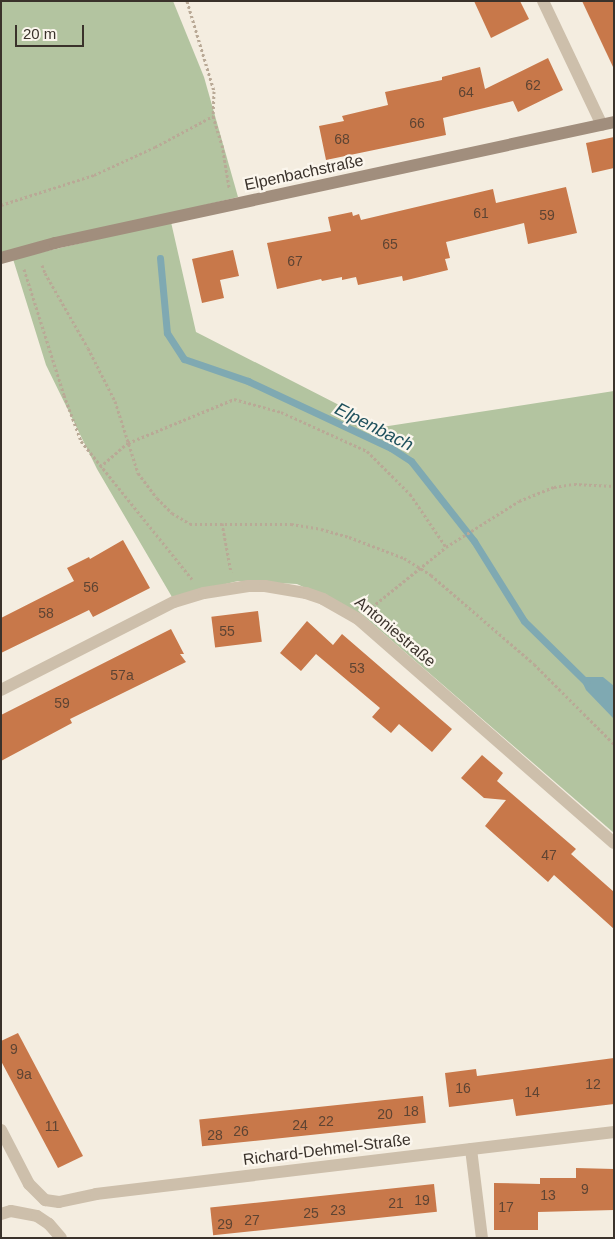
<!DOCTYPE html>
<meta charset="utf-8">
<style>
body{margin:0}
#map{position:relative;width:615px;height:1239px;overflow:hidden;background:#f4ede0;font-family:Helvetica,sans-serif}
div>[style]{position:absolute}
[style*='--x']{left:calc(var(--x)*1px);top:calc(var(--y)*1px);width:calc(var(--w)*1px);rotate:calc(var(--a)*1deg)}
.green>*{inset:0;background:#b3c4a0}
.water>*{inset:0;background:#7fa9b2}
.stream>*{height:7px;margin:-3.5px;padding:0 3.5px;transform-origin:3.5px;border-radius:3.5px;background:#7fa9b2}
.building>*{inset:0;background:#c8784a;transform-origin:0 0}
.path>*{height:3px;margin-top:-1.5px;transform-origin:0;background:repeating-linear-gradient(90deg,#b9a996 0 2.5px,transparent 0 5px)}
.street>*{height:12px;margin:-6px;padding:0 6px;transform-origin:6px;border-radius:6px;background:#cdbfab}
.secondary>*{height:12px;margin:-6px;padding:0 6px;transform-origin:6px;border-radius:6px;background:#a18e7d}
span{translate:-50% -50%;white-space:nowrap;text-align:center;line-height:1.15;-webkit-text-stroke:4.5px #fbf6ed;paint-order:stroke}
.number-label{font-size:14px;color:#5e4433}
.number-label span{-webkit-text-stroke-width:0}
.street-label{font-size:16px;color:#3a322b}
.water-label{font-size:18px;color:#1f515d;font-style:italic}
.frame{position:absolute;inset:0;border:2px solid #3a322b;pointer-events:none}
.scale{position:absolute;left:15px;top:25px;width:69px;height:22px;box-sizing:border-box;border:2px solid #3a322b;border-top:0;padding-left:6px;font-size:15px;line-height:18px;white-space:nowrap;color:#3a322b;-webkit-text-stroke:4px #fbf6ed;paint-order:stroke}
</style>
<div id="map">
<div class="green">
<i style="clip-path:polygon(1px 1px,173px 1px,204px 77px,238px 197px,1px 254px)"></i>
<i style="clip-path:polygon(171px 222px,196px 332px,382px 427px,614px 391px,614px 833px,361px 614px,297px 584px,238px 581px,172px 597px,97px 469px,46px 365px,13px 259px)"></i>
</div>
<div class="water">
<i style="clip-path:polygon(580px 677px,603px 677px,614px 686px,614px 719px,586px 690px)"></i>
</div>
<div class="stream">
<i style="--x:160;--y:258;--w:75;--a:84.7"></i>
<i style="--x:167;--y:333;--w:31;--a:57"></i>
<i style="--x:184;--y:359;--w:68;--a:19"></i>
<i style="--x:248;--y:381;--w:158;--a:25.1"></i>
<i style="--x:391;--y:448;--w:24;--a:33"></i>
<i style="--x:411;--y:461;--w:102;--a:51.8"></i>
<i style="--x:474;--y:541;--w:94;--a:58"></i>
<i style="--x:524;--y:621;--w:87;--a:44.5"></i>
</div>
<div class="building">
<i style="clip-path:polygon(474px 1px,520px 1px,529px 19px,491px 38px)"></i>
<i style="clip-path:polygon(582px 1px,614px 1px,614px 69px)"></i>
<i style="clip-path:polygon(548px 58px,563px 90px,518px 112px,513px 101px,443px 118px,446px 135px,326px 160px,319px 126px,344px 121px,342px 116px,388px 105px,385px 92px,442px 80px,442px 77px,480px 67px,485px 89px)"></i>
<i style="clip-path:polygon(614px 137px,614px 168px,592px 173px,586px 143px)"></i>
<i style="clip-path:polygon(566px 187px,577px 233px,528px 244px,524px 223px,446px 242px,450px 258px,445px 259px,448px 270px,403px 281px,402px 276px,358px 285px,356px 277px,342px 280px,342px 277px,322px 281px,321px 279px,277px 289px,267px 243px,331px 231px,328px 217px,352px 212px,353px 216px,359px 214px,361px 220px,493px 189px,496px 203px)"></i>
<i style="clip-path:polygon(233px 250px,239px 276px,220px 280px,224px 298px,202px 303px,192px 259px)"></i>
<i style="clip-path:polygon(123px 540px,150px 588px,93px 617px,89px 610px,1px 653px,1px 618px,74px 581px,67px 568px,89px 557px,90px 559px)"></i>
<i style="left:258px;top:611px;width:31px;height:47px;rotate:83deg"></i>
<i style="clip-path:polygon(307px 621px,333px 645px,342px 634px,452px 729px,432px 752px,399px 724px,391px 733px,372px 717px,380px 708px,316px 654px,301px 671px,280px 653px)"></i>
<i style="clip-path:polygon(171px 629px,184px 654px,180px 654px,186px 662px,70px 719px,72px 723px,1px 761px,1px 715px)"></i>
<i style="clip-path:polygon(482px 755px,503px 773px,497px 781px,576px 849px,571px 854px,614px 892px,614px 929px,554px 875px,548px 882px,485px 826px,506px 800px,484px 798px,461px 778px)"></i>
<i style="clip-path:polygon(18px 1033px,83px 1156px,58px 1168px,1px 1061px,1px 1041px)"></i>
<i style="clip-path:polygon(614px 1058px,614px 1104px,516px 1116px,513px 1099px,449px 1107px,445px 1073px,476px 1069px,477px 1076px)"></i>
<i style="left:423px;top:1096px;width:27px;height:225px;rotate:84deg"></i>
<i style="clip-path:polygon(576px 1168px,614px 1169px,614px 1210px,538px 1212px,538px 1230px,494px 1230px,494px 1183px,540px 1184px,540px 1178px,576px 1178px)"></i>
<i style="left:434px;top:1184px;width:28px;height:225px;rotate:84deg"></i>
</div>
<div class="path">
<i style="--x:187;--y:1;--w:94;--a:73.3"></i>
<i style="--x:214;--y:91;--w:25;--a:92"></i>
<i style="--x:1;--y:205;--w:98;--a:-17.9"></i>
<i style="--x:94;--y:175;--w:67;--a:-24.7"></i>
<i style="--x:155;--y:147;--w:66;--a:-28.1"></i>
<i style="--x:213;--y:116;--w:30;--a:73"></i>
<i style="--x:222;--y:145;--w:43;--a:80.5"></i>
<i style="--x:42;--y:265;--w:9;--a:69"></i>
<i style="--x:45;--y:273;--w:86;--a:60.2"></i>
<i style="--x:88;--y:348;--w:59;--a:63"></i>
<i style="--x:115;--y:401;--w:76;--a:72.3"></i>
<i style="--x:138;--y:473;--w:31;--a:53"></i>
<i style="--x:157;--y:498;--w:21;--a:45"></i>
<i style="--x:172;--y:513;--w:21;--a:31"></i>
<i style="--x:190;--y:524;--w:101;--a:0"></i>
<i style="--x:291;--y:524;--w:30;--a:9"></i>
<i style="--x:321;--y:529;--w:29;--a:16"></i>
<i style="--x:349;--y:537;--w:59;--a:20.9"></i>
<i style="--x:404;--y:558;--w:32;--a:32"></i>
<i style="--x:431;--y:575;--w:136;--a:40.8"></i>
<i style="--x:534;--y:664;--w:113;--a:45"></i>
<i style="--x:24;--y:269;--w:132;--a:72.4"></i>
<i style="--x:64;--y:395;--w:49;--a:69.7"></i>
<i style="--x:81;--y:441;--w:177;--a:51.2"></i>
<i style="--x:100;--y:467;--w:37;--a:-41"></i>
<i style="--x:128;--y:443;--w:115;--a:-22.5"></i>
<i style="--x:234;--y:399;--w:49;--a:15.5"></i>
<i style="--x:281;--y:412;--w:94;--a:24.4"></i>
<i style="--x:367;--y:451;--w:61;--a:45"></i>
<i style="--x:410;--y:494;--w:64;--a:55.8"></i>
<i style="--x:222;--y:523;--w:50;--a:79.6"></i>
<i style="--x:372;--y:607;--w:95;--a:-39"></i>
<i style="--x:446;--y:547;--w:86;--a:-32.2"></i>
<i style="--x:519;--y:501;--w:38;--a:-22"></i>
<i style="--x:554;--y:487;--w:20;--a:-9"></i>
<i style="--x:574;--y:484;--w:40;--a:2.9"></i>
</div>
<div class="street">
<i style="--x:543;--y:1;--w:137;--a:64.6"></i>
<i style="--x:1;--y:690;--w:194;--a:-27"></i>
<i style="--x:174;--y:602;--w:31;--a:-17"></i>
<i style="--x:204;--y:593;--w:45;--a:-9"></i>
<i style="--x:248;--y:586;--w:17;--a:0"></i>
<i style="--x:265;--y:586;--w:42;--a:9.7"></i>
<i style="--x:306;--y:593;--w:18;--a:19"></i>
<i style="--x:323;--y:599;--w:40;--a:29.7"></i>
<i style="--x:358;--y:619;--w:340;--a:41.2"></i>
<i style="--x:1;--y:1130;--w:61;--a:62.6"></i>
<i style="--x:29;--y:1184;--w:23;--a:45"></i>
<i style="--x:45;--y:1200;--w:14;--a:8"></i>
<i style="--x:59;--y:1202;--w:38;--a:-12"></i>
<i style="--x:96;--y:1194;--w:522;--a:-6.83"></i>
<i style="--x:471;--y:1149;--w:90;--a:83"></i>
<i style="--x:1;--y:1214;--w:10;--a:-17"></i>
<i style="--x:11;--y:1211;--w:26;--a:11"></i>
<i style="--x:37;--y:1216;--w:14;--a:34"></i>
<i style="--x:49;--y:1224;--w:18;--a:49"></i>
</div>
<div class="secondary">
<i style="--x:1;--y:258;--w:56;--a:-15.5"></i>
<i style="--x:55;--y:243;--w:572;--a:-12.21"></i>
</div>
<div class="number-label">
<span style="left:533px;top:85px">62</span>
<span style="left:466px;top:92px">64</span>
<span style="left:417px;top:123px">66</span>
<span style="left:342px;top:139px">68</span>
<span style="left:481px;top:213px">61</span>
<span style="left:547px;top:215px">59</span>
<span style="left:390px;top:244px">65</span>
<span style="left:295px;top:261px">67</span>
<span style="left:91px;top:587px">56</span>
<span style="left:46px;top:613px">58</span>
<span style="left:227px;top:631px">55</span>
<span style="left:357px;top:668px">53</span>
<span style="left:122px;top:675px">57a</span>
<span style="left:62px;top:703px">59</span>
<span style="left:549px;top:855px">47</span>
<span style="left:14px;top:1049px">9</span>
<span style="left:24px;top:1074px">9a</span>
<span style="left:593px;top:1084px">12</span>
<span style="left:463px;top:1088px">16</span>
<span style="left:532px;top:1092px">14</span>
<span style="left:411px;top:1111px">18</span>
<span style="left:385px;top:1114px">20</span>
<span style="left:326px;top:1121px">22</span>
<span style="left:300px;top:1125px">24</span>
<span style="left:52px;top:1126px">11</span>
<span style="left:241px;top:1131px">26</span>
<span style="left:215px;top:1135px">28</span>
<span style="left:585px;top:1189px">9</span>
<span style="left:548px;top:1195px">13</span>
<span style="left:422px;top:1200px">19</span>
<span style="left:396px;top:1203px">21</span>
<span style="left:506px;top:1207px">17</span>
<span style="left:338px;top:1210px">23</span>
<span style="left:311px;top:1213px">25</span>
<span style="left:252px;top:1220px">27</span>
<span style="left:225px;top:1224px">29</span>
</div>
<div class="street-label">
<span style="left:304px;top:173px;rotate:-12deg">Elpenbachstraße</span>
<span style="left:395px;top:632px;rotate:40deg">Antoniestraße</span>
<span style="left:327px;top:1150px;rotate:-7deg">Richard-Dehmel-Straße</span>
</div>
<div class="water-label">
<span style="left:374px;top:427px;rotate:27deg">Elpenbach</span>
</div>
<div class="frame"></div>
<div class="scale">20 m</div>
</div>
